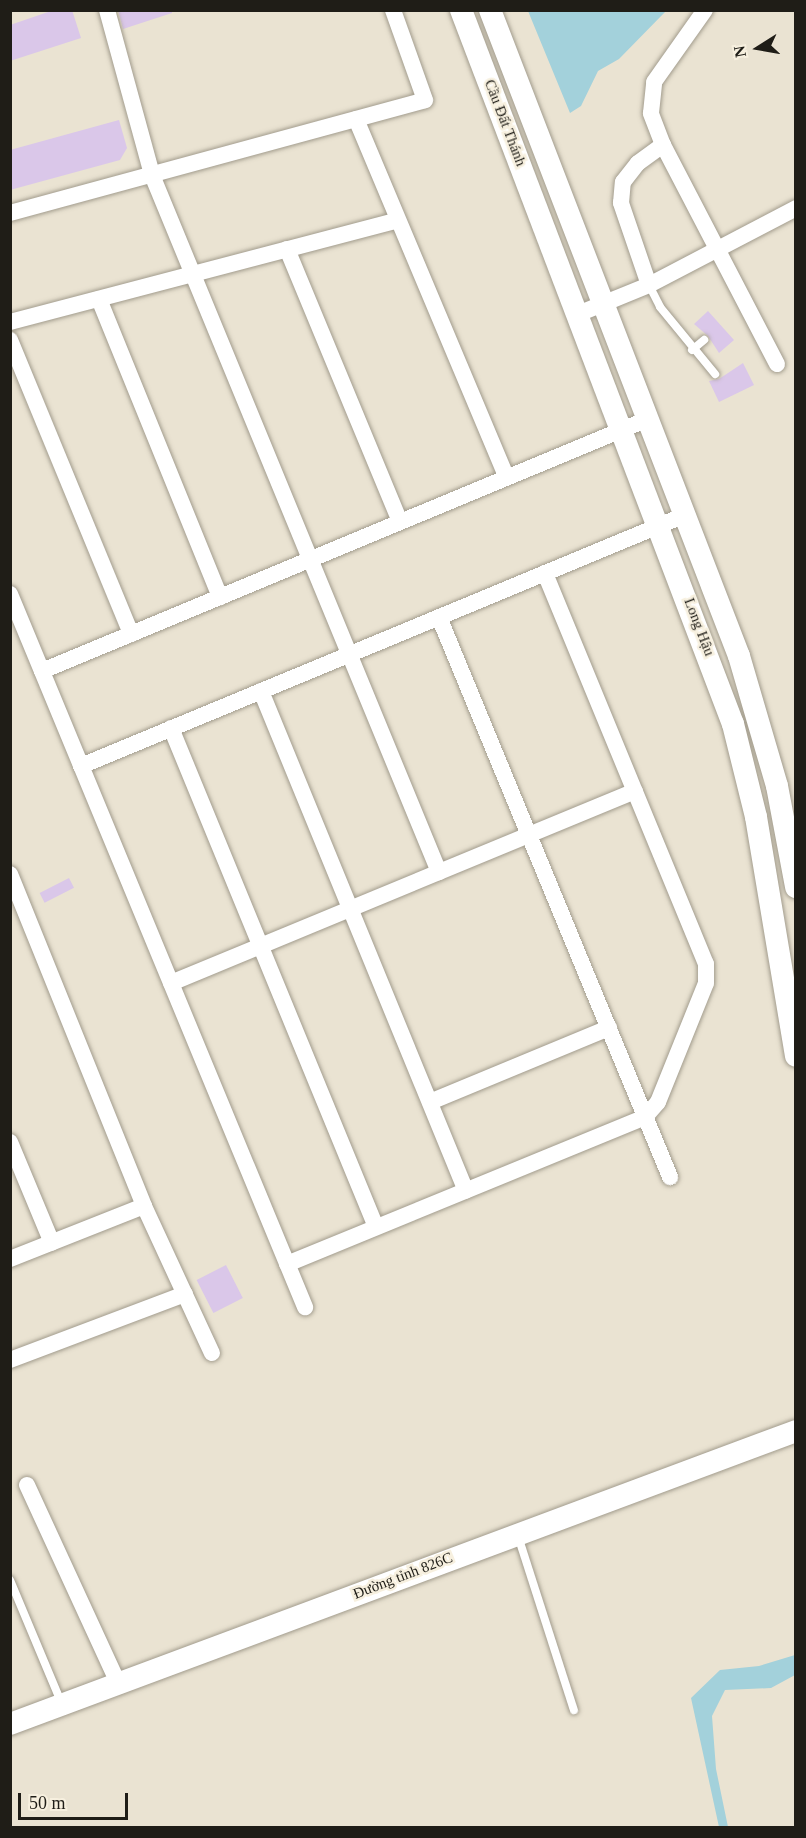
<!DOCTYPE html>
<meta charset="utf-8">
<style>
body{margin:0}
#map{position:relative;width:806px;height:1838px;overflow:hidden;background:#eae3d2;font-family:Georgia,serif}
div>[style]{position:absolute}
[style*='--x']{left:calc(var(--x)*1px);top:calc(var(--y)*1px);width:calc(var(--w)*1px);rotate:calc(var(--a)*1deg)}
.water>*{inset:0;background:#a3d1db}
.building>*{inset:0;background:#dac7e9;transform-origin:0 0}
.roads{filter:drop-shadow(0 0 2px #a29c8d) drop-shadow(0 0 2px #a29c8d)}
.lane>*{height:8px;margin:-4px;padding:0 4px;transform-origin:4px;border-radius:4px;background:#fff}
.street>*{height:16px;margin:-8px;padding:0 8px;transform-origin:8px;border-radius:8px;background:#fff}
.secondary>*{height:22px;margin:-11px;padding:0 11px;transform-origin:11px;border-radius:11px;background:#fff}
span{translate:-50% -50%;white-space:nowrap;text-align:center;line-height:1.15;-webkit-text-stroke:5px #f7f0df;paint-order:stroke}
.street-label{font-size:15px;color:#1f1d17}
.frame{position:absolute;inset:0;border:12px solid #1f1d17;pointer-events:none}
.north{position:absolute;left:728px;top:18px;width:60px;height:60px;-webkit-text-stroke:4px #f7f0df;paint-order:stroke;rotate:259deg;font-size:16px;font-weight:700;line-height:24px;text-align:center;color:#1f1d17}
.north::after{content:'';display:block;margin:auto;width:21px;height:27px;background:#1f1d17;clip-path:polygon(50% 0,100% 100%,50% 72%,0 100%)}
.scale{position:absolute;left:18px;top:1793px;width:110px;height:27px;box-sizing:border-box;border:3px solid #1f1d17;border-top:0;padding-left:8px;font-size:18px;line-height:21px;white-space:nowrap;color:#1f1d17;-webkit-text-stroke:4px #f7f0df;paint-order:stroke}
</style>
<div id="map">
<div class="water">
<i style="clip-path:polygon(528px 11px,528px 10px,666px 11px,619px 59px,598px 71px,581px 106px,570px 113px)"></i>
<i style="clip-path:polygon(795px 1655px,795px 1675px,771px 1688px,725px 1690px,712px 1716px,716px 1769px,728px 1827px,719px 1827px,691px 1698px,720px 1670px,759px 1666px)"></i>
</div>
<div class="building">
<i style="clip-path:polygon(54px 10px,72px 10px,81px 38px,10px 61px,10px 25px)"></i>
<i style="clip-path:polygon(118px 10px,172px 10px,172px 13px,123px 29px)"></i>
<i style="clip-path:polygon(119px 120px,127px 148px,120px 160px,10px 190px,10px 150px)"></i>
<i style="clip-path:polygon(708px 311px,734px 340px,719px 353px,708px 336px,694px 324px)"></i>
<i style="clip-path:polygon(743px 363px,754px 385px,719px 402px,709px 381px,719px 379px)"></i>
<i style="left:69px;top:878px;width:11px;height:33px;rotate:63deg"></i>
<i style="left:226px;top:1265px;width:37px;height:33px;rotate:63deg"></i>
</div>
<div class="roads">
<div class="lane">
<i style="--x:649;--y:285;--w:25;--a:63"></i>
<i style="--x:660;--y:307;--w:87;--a:50.6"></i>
<i style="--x:692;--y:350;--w:16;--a:-40"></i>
<i style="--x:518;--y:1536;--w:183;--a:72.2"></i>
<i style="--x:10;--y:1580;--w:132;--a:67.3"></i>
</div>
<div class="street">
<i style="--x:107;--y:10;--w:171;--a:74.7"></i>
<i style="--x:152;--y:175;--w:754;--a:67.62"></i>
<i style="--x:356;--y:119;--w:389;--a:67.2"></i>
<i style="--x:663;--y:145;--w:247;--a:62.5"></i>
<i style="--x:10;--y:213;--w:430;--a:-15.2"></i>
<i style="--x:425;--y:100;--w:96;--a:-109.6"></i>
<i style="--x:287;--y:249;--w:295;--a:67.5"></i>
<i style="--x:649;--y:285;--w:87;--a:-108.9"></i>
<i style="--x:621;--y:203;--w:21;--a:-85"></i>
<i style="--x:623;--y:182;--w:24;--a:-52"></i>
<i style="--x:638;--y:163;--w:31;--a:-36"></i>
<i style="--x:663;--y:145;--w:34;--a:-111"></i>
<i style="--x:651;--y:113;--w:31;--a:-84"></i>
<i style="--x:654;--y:82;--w:88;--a:-54.7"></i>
<i style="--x:99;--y:299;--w:322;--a:67.9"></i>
<i style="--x:578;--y:314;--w:77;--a:-22.2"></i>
<i style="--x:649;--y:285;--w:166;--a:-27.6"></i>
<i style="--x:10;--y:322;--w:401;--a:-14.7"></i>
<i style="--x:10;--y:340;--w:318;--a:67.6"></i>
<i style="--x:10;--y:594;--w:772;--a:67.52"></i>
<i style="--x:439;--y:617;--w:606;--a:67.58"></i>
<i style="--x:42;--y:671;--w:656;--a:-22.58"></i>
<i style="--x:261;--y:691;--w:540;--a:67.71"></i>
<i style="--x:171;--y:728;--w:539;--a:67.67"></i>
<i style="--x:81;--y:766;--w:654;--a:-22.57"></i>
<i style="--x:10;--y:874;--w:358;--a:68"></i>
<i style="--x:171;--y:983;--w:502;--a:-22.48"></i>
<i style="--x:430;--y:1102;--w:194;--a:-22.5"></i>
<i style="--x:10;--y:1142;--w:109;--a:67.4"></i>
<i style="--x:10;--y:1259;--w:144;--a:-21.6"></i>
<i style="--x:144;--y:1206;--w:162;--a:65.2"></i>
<i style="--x:287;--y:1264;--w:387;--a:-22.3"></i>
<i style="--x:645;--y:1117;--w:20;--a:-49"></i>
<i style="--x:658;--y:1102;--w:128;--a:-68"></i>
<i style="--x:706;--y:983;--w:19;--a:-90"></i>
<i style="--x:706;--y:964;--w:423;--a:-112.4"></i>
<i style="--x:10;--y:1360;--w:187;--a:-20.7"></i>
<i style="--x:27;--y:1485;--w:220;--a:65.3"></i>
</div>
<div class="secondary">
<i style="--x:461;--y:10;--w:764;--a:69.15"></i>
<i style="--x:733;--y:724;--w:96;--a:76.1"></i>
<i style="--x:756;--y:817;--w:242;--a:80.5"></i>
<i style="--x:490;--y:10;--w:692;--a:68.92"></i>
<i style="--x:739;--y:656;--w:135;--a:73.7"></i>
<i style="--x:777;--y:786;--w:103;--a:79.3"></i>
<i style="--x:10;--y:1724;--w:839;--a:-20.44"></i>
</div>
</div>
<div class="street-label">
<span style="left:505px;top:123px;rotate:69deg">Cầu Đất Thánh</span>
<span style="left:699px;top:627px;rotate:69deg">Long Hậu</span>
<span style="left:403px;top:1576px;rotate:-21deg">Đường tỉnh 826C</span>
</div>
<div class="frame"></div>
<div class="north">N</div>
<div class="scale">50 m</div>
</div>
